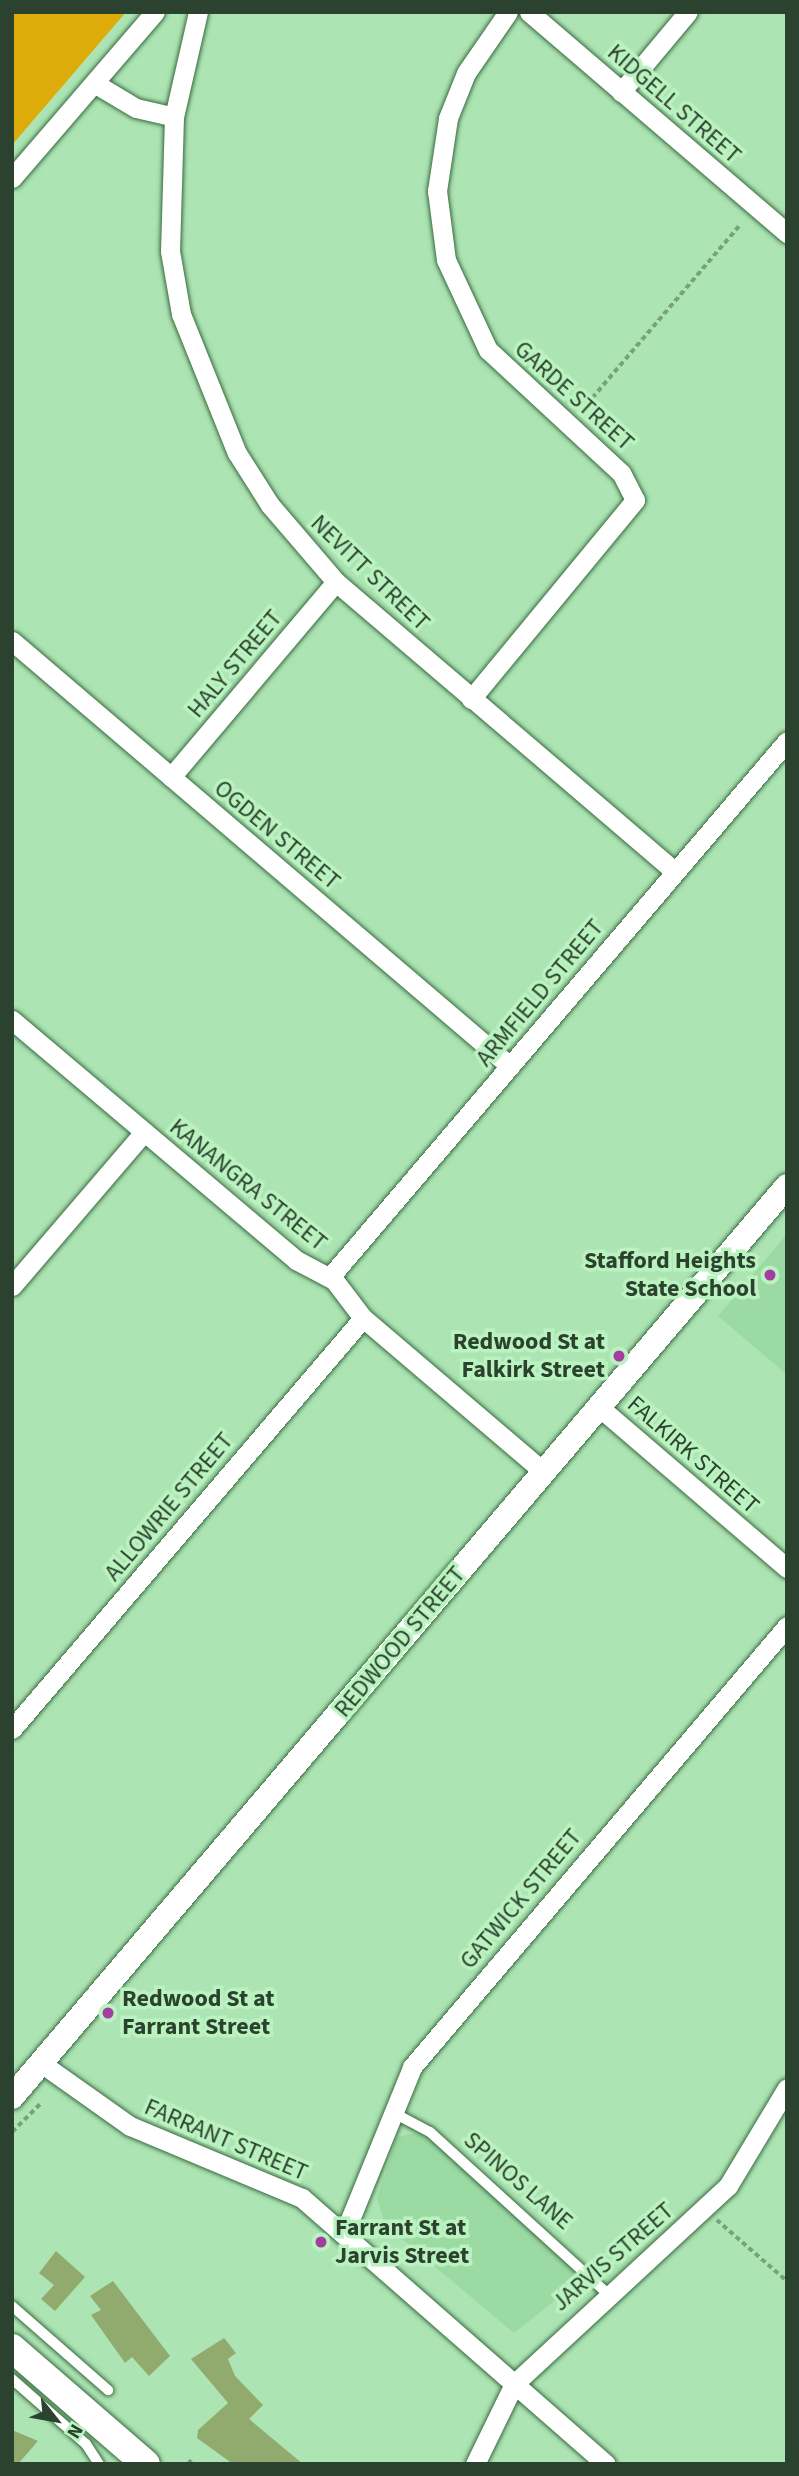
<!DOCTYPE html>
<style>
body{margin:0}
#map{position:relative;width:799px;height:2476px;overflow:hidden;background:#ade4b3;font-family:"Source Sans 3",sans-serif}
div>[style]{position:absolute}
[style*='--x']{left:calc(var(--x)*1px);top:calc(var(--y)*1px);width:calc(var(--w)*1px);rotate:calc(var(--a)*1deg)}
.built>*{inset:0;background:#9cdaa4}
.green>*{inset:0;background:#ddac0b}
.building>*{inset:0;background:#91ab6f}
.path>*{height:3.5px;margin-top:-1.75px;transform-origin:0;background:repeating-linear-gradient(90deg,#78a27d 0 5px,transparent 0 8.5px)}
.roads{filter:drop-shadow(0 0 2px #386b40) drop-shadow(0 0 2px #386b40)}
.service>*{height:10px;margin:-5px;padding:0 5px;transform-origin:5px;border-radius:5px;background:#fff}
.minor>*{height:19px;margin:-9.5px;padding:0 9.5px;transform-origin:9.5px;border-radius:9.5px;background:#fff}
.tertiary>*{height:24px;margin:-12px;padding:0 12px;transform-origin:12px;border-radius:12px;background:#fff}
.secondary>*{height:28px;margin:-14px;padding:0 14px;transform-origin:14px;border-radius:14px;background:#fff}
.dots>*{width:19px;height:19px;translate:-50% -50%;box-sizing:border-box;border:4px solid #baf2c0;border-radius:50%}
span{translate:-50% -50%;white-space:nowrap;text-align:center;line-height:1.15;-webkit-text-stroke:7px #baf2c0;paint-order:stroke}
.street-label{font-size:24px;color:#2b422e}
.poi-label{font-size:24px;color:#2b422e;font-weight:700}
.right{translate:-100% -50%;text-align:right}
.left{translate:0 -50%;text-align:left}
.frame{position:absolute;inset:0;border:14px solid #2b422e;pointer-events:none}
.north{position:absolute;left:21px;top:2385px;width:70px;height:70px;-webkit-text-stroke:5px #baf2c0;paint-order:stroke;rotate:121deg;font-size:19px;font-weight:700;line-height:28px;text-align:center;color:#2b422e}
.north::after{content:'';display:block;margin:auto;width:24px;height:32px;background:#2b422e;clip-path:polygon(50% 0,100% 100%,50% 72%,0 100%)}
</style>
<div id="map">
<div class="built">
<i style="clip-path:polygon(787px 1234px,787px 1375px,718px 1316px)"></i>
<i style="clip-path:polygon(421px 2132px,575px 2266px,581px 2280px,514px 2333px,385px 2225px,377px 2198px,397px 2137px)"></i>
</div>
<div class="green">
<i style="clip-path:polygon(12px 12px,126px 12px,12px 145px)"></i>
</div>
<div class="building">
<i style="clip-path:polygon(56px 2251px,85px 2277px,55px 2311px,41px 2299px,54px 2285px,39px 2273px)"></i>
<i style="clip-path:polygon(113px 2281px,170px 2356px,149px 2376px,132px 2357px,125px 2363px,91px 2315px,101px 2310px,90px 2296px)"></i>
<i style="clip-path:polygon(224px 2338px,236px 2353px,228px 2359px,235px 2376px,263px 2405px,249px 2419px,303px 2464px,233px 2464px,197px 2438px,198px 2430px,228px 2403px,191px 2359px)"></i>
<i style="clip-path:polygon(12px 2430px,38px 2441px,18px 2464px,12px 2464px)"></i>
</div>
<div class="path">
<i style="--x:581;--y:411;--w:243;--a:-49.5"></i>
<i style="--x:12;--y:2132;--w:42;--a:-45"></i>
<i style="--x:717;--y:2220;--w:93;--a:41.1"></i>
<i style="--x:189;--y:2460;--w:5;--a:53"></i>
</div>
<div class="roads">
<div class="service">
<i style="--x:392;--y:2112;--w:43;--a:27.8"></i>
<i style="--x:430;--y:2132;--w:241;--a:42.3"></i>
<i style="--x:12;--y:2306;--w:128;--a:41.2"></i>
<i style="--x:12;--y:2379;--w:98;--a:41.3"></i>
<i style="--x:86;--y:2444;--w:24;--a:57"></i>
</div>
<div class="minor">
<i style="--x:198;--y:12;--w:108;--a:102.9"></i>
<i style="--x:174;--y:117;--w:134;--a:91.7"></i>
<i style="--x:170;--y:251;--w:64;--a:80.1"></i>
<i style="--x:181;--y:314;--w:150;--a:68.1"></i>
<i style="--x:237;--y:453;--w:62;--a:57.6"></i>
<i style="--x:270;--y:505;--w:101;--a:49.4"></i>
<i style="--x:336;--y:582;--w:446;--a:40.5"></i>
<i style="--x:529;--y:12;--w:340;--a:40.6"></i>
<i style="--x:94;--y:83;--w:49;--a:30.8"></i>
<i style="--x:136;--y:108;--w:39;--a:13"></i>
<i style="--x:621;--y:92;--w:104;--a:-50.1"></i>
<i style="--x:12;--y:178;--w:219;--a:-49.3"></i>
<i style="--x:12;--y:641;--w:655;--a:40.48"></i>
<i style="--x:471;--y:699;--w:258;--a:-50.5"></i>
<i style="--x:635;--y:500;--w:30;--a:-117"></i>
<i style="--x:621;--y:473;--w:181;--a:-137.2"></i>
<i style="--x:488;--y:350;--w:99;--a:-115"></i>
<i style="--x:446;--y:260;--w:70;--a:-97.4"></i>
<i style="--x:437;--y:191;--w:74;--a:-81.4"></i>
<i style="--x:448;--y:118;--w:48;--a:-68.2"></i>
<i style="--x:466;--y:73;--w:74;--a:-55.5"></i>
<i style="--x:171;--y:777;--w:255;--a:-49.8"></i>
<i style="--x:12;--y:1020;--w:372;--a:40.2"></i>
<i style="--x:296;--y:1260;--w:43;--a:27.8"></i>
<i style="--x:334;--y:1280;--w:48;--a:52.7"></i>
<i style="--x:363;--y:1318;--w:238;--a:40.4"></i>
<i style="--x:330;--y:1277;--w:704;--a:-49.55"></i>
<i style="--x:12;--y:1286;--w:203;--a:-49.4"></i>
<i style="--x:599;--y:1407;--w:248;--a:40.6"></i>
<i style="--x:12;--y:1729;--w:540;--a:-49.5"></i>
<i style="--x:41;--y:2063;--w:109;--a:35.3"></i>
<i style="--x:130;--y:2126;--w:186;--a:22.7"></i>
<i style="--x:302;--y:2198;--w:404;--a:41.2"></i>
<i style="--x:344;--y:2234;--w:180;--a:-67.8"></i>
<i style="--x:412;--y:2067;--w:579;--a:-49.62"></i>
<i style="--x:475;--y:2464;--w:89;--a:-64"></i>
<i style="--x:514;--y:2384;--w:292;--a:-42.8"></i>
<i style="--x:728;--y:2186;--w:114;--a:-59"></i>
</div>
<div class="tertiary">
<i style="--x:12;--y:2097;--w:1196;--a:-49.61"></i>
</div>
<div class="secondary">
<i style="--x:12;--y:2348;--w:177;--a:40.9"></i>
</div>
</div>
<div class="dots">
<i style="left:770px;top:1275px;background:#a23da1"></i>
<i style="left:619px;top:1356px;background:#a23da1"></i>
<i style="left:108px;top:2013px;background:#a23da1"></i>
<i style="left:321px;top:2242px;background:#a23da1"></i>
</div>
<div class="street-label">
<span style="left:674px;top:104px;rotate:41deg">KIDGELL STREET</span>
<span style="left:574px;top:396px;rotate:42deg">GARDE STREET</span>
<span style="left:370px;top:573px;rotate:44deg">NEVITT STREET</span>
<span style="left:235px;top:664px;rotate:-50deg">HALY STREET</span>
<span style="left:277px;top:835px;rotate:40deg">OGDEN STREET</span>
<span style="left:540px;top:993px;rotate:-50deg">ARMFIELD STREET</span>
<span style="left:248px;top:1185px;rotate:39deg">KANANGRA STREET</span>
<span style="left:693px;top:1455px;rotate:41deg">FALKIRK STREET</span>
<span style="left:169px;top:1507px;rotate:-50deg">ALLOWRIE STREET</span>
<span style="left:400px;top:1642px;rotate:-50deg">REDWOOD STREET</span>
<span style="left:521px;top:1899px;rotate:-50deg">GATWICK STREET</span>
<span style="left:226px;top:2140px;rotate:23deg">FARRANT STREET</span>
<span style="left:518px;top:2181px;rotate:41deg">SPINOS LANE</span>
<span style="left:613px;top:2257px;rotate:-41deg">JARVIS STREET</span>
</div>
<div class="poi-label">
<span class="right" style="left:756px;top:1275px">Stafford Heights<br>State School</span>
<span class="right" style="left:605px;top:1356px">Redwood St at<br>Falkirk Street</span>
<span class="left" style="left:122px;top:2013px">Redwood St at<br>Farrant Street</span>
<span class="left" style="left:335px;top:2242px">Farrant St at<br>Jarvis Street</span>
</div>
<div class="frame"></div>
<div class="north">N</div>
</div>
